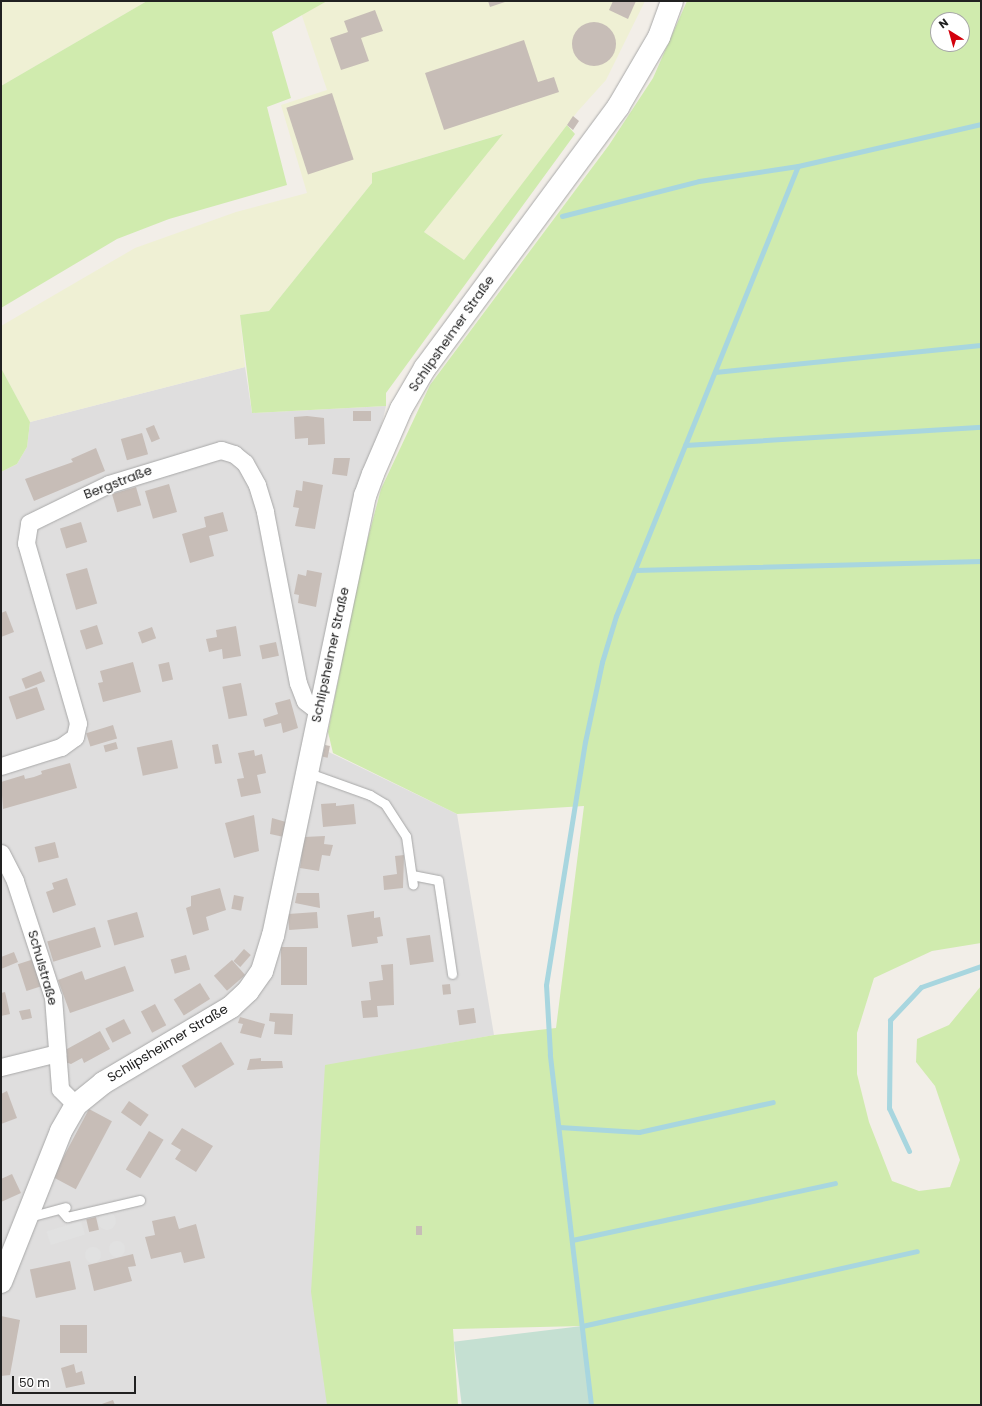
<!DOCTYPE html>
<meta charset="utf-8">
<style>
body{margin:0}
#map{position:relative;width:982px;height:1406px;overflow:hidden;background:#f2eee8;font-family:Poppins,sans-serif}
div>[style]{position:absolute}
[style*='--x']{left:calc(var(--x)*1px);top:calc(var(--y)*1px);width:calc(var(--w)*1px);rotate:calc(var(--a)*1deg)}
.residential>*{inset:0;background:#dfdede}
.farmland>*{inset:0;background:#eff0d4}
.grass>*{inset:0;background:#d0ebae}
.wetland>*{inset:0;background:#c5e0d2;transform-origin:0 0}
.parking>*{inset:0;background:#e1e1e1;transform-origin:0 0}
.round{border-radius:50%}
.stream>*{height:5px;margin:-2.5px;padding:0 2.5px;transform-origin:2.5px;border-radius:2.5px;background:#a8d6df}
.building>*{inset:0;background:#c7bdb7;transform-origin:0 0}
.roads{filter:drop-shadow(0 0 1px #a8a8a8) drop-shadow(0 0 1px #a8a8a8)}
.service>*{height:9px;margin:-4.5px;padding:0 4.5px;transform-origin:4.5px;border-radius:4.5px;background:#fff}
.minor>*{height:17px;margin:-8.5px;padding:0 8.5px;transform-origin:8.5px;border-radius:8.5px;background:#fff}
.tertiary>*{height:22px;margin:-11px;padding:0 11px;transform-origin:11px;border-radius:11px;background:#fff}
span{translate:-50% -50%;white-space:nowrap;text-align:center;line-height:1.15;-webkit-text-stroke:4px #fff;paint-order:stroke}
.street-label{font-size:13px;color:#212121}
.frame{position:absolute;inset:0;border:2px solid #212121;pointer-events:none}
.north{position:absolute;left:930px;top:12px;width:40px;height:40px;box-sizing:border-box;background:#fff;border:1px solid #a6a6a6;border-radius:50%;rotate:323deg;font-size:11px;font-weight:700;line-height:16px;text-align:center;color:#212121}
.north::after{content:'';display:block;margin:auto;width:14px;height:18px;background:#d3000c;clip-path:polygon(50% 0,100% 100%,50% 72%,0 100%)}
.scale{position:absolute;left:12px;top:1376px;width:124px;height:18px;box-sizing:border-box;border:2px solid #212121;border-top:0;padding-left:5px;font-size:12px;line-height:14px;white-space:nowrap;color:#212121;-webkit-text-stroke:3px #fff;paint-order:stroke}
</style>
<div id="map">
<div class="residential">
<i style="clip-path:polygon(245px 367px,252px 413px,386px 406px,306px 741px,457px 814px,494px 1035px,325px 1066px,328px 1405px,1px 1405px,1px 472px,17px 464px,27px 447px,30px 422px)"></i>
</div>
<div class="farmland">
<i style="clip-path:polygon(1px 1px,147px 1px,1px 86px)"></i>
<i style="clip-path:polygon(297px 1px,645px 1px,606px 80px,578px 111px,464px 260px,424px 232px,502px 134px,372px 173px,372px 183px,269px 311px,240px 315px,245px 367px,30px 422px,1px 368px,1px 326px,135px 248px,236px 212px,307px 193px,281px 105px,327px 90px)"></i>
</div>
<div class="grass">
<i style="clip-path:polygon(147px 1px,327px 1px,272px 32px,291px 98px,267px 107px,287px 185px,169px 219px,117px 239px,1px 308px,1px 86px)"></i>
<i style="clip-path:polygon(evenodd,687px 1px,981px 1px,981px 943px,932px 951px,874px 978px,857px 1033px,857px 1074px,869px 1122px,892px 1181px,919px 1191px,950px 1187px,960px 1160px,935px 1086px,916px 1062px,917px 1039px,949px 1025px,981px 986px,981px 1405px,592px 1405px,582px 1326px,453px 1329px,458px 1405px,327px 1405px,311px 1292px,325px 1065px,494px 1035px,556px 1028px,584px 806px,457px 814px,333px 753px,328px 732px,360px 568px,381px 489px,430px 385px,609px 145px,653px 78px,687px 1px,938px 20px,962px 20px,962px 44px,938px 44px,938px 20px)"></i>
<i style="clip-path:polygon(567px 125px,575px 134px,386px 393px,386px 406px,252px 413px,240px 315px,269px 311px,372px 183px,372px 173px,503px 134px,424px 232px,464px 260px)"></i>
<i style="clip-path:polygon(1px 368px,30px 422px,27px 447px,17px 464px,1px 472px)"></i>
</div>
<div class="wetland">
<i style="left:582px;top:1326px;width:80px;height:129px;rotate:83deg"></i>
</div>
<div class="parking">
<i class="round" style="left:98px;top:1212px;width:18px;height:18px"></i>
<i style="left:81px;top:1221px;width:14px;height:36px;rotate:73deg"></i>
<i class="round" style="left:109px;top:1241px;width:16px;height:16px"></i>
<i class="round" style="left:85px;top:1247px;width:16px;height:16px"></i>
</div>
<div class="stream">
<i style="--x:562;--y:216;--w:141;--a:-14.3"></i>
<i style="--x:699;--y:181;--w:100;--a:-8.6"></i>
<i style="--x:715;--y:372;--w:267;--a:-5.8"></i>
<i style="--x:685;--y:445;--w:297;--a:-3.5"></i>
<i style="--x:635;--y:570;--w:346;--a:-1.5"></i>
<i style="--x:559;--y:1127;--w:80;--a:3.6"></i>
<i style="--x:639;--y:1132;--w:137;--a:-12.6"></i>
<i style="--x:909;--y:1151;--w:47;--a:-114.9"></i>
<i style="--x:889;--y:1108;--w:88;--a:-89.3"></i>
<i style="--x:890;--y:1020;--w:45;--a:-46.8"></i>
<i style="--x:921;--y:987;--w:64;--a:-19.3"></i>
<i style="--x:572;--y:1240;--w:269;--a:-12.2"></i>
<i style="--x:582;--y:1326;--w:343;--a:-12.6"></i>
<i style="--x:591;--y:1405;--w:353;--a:-96.7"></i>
<i style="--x:550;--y:1054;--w:69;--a:-93.3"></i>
<i style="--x:546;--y:985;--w:246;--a:-80.9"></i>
<i style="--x:585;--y:742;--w:82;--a:-78"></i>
<i style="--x:602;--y:662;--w:48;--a:-73.1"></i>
<i style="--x:616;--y:616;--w:485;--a:-68"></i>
<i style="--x:798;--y:166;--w:188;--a:-12.9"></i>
</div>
<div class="building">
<i style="clip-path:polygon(488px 1px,508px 1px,490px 7px)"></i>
<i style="clip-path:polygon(613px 1px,636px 1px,628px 19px,609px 10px)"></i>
<i style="clip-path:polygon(375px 10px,383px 31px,361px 38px,369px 61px,341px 70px,330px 38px,348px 32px,344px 21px)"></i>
<i class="round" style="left:572px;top:22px;width:44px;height:44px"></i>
<i style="clip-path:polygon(524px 40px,538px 82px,554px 77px,559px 92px,444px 130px,425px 73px)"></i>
<i style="left:332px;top:93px;width:70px;height:48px;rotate:72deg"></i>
<i style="clip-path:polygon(573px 116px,579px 121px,573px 130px,567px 125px)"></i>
<i style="left:353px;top:411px;width:18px;height:10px"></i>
<i style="clip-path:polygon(307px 416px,324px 418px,325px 444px,308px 445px,308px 438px,295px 439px,294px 417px)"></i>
<i style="left:154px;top:425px;width:15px;height:9px;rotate:67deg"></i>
<i style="left:142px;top:433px;width:22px;height:22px;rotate:74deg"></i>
<i style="clip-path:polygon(96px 448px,105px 471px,34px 501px,25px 479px,73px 462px,71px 459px)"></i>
<i style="clip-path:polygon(334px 458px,350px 458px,347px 476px,332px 474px)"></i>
<i style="clip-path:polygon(303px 481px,323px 485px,315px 529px,295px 526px,299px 508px,293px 507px,296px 490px,302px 491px)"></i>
<i style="left:169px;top:484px;width:29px;height:25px;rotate:74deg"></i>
<i style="left:136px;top:487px;width:19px;height:25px;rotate:74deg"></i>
<i style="clip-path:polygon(223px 512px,228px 531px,209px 536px,214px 556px,190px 563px,182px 534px,206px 527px,204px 517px)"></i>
<i style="left:81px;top:522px;width:21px;height:22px;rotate:73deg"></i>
<i style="left:87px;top:568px;width:37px;height:22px;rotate:74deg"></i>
<i style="clip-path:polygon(307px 570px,322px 573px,316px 607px,298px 603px,299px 595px,294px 594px,298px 574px,306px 576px)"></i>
<i style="clip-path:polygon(6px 611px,14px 632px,1px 637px,1px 613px)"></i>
<i style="left:97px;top:625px;width:20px;height:18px;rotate:72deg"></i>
<i style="clip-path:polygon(236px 626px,241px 656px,223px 659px,222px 649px,209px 652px,206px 639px,217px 637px,216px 630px)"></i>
<i style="left:152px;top:627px;width:12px;height:15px;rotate:70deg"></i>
<i style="left:276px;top:642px;width:14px;height:17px;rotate:78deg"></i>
<i style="clip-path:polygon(133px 662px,141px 692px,103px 702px,98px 683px,103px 682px,100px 671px)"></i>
<i style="left:169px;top:662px;width:18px;height:11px;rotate:77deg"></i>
<i style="left:41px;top:671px;width:11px;height:21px;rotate:68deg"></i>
<i style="left:241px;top:683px;width:33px;height:19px;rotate:79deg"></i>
<i style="left:37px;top:687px;width:24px;height:30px;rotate:71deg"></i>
<i style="clip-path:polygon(290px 699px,298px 728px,283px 733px,281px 723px,265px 727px,263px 719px,278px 714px,275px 703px)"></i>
<i style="left:113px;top:725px;width:14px;height:28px;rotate:73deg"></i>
<i style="left:172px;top:740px;width:29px;height:36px;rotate:78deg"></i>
<i style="left:116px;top:742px;width:7px;height:13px;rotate:74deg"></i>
<i style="clip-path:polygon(218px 744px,222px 763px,215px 764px,212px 745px)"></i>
<i style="left:325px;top:745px;width:5px;height:12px;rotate:11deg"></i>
<i style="clip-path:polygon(254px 750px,255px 756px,262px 754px,266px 773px,257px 775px,261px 793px,241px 797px,237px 779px,244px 778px,238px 753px)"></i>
<i style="clip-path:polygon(70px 763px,77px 788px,3px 809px,1px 782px,24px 775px,25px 779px,34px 777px,42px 774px,41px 771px)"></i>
<i style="clip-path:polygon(336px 803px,336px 806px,354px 804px,356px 824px,323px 827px,321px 804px)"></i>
<i style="clip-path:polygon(254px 815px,259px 851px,234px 858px,225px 823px)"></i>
<i style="clip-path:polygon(272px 818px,286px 822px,284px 837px,270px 834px)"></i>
<i style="clip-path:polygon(325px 836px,324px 844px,333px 845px,330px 856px,322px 855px,319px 871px,300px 868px,304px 837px)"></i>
<i style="left:55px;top:842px;width:16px;height:21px;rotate:76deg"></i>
<i style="clip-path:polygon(404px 855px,403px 888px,384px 890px,383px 876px,397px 874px,395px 856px)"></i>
<i style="clip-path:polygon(67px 878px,76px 905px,53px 913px,46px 892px,54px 889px,52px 883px)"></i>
<i style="clip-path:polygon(220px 888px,226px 910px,206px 917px,209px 930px,193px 935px,186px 908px,191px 906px,191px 896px)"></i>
<i style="clip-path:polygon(297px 893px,319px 893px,320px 908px,295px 903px)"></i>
<i style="left:234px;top:895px;width:10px;height:14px;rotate:11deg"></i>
<i style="clip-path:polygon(374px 911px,374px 918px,380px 917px,383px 936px,377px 937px,378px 943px,352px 947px,347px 915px)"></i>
<i style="left:137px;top:912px;width:26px;height:31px;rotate:74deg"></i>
<i style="left:317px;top:912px;width:16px;height:29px;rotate:86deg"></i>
<i style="left:95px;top:927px;width:21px;height:50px;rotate:73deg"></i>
<i style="left:430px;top:935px;width:27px;height:24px;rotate:82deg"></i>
<i style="left:281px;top:947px;width:26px;height:38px"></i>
<i style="left:244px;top:949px;width:9px;height:16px;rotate:41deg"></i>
<i style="clip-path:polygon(14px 952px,18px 962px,1px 969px,1px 957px)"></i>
<i style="left:186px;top:955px;width:15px;height:16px;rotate:74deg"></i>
<i style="left:34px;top:959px;width:28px;height:17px;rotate:72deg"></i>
<i style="left:232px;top:960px;width:20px;height:24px;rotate:49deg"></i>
<i style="clip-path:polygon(393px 964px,394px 1005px,377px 1006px,378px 1017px,363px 1018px,361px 1001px,371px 1000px,369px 982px,383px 980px,381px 965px)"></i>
<i style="clip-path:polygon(125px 966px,134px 991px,70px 1013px,58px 980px,82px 971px,85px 980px)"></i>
<i style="left:200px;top:983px;width:19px;height:31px;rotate:58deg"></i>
<i style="left:450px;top:984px;width:10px;height:8px;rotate:84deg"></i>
<i style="clip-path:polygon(5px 992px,10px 1014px,1px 1016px,1px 993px)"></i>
<i style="left:155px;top:1004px;width:24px;height:16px;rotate:62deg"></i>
<i style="left:474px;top:1008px;width:15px;height:17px;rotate:82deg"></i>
<i style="clip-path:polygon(30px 1009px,32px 1018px,22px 1020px,19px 1011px)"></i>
<i style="clip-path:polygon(270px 1013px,293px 1014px,292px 1035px,274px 1034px,275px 1022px,269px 1021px)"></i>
<i style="clip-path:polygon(240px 1017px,265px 1024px,261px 1038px,240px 1033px,243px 1024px,238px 1023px)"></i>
<i style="left:124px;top:1019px;width:16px;height:21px;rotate:63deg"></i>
<i style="clip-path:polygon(100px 1031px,110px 1049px,84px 1063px,82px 1058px,71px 1064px,65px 1062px,67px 1049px)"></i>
<i style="left:221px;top:1042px;width:26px;height:46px;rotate:59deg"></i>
<i style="clip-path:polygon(261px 1058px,261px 1061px,282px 1061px,283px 1068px,247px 1070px,250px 1059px)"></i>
<i style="clip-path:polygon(7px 1091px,17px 1118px,1px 1124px,1px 1094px)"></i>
<i style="left:129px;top:1101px;width:24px;height:14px;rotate:35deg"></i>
<i style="left:89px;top:1109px;width:26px;height:77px;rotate:28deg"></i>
<i style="clip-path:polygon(182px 1128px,213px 1146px,196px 1172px,175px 1159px,181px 1150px,171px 1144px)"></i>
<i style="left:149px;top:1131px;width:17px;height:45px;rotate:31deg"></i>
<i style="clip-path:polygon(12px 1174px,21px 1193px,1px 1202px,1px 1179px)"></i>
<i style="clip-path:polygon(175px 1216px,179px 1229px,196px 1224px,205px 1258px,184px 1263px,181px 1252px,151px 1259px,145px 1237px,155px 1235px,152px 1221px)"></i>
<i style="left:96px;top:1217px;width:13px;height:10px;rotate:77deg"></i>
<i style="left:422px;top:1226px;width:9px;height:6px;rotate:90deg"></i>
<i style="clip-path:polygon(133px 1254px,136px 1266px,128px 1267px,132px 1281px,94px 1291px,88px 1265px)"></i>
<i style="left:70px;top:1261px;width:29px;height:41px;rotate:78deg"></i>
<i style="clip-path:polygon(1px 1316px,20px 1320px,10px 1375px,1px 1376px)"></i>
<i style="left:60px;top:1325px;width:27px;height:28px"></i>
<i style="clip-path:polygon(74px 1364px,76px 1373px,82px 1371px,85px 1384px,66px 1388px,61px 1368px)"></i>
<i style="clip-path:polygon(113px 1400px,115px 1405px,99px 1405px)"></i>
</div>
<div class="roads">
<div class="service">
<i style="--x:306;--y:772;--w:68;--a:19.8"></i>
<i style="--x:370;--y:795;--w:17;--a:31"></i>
<i style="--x:385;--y:804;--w:38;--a:57"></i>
<i style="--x:406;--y:836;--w:49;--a:81.9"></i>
<i style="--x:412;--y:875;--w:26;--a:11"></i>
<i style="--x:438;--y:880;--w:95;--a:81.5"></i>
<i style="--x:60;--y:1209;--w:11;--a:49"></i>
<i style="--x:67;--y:1217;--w:75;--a:-13.1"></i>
<i style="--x:29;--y:1217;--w:38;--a:-15"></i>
</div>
<div class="minor">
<i style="--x:1;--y:766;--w:63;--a:-17.6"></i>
<i style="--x:61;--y:747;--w:17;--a:-36"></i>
<i style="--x:75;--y:737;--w:14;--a:-78"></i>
<i style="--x:78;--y:723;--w:187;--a:-106.1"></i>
<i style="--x:26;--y:543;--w:20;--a:-81"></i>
<i style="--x:29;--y:523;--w:89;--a:-26"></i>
<i style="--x:109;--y:484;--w:117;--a:-16.9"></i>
<i style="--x:221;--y:450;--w:14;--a:17"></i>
<i style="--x:234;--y:454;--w:14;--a:39"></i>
<i style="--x:245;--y:463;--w:25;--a:61"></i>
<i style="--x:257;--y:485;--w:28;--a:73"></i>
<i style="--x:265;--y:512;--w:174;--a:79.1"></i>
<i style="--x:298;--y:683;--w:19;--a:69"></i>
<i style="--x:305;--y:701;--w:18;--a:38"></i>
<i style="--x:1;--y:853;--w:31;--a:63"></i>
<i style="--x:15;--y:881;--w:122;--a:71.9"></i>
<i style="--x:53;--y:997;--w:92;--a:85.6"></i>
<i style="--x:60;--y:1089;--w:23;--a:45"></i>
<i style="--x:1;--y:1067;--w:58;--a:-14"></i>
</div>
<div class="tertiary">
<i style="--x:1;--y:1282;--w:162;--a:-68.3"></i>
<i style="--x:61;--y:1131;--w:30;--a:-60"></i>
<i style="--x:76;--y:1105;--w:35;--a:-39"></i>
<i style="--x:103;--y:1083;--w:149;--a:-30.7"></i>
<i style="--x:231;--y:1007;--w:23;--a:-43"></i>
<i style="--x:248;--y:991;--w:24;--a:-55"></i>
<i style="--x:262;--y:971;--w:37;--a:-73"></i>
<i style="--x:273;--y:936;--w:450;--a:-78.2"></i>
<i style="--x:365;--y:496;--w:23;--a:-70"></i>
<i style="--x:373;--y:474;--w:71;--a:-66.7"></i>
<i style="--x:401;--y:409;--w:48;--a:-59.7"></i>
<i style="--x:425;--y:368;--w:325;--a:-53.5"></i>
<i style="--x:618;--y:107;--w:81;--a:-59.6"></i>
<i style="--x:659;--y:37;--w:38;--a:-70"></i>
</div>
</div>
<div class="street-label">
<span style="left:452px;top:334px;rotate:-55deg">Schlipsheimer Straße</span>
<span style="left:118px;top:483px;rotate:-21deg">Bergstraße</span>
<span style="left:331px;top:655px;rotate:-78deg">Schlipsheimer Straße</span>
<span style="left:42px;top:968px;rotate:74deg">Schulstraße</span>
<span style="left:168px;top:1044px;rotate:-31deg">Schlipsheimer Straße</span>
</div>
<div class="frame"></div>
<div class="north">N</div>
<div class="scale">50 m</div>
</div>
